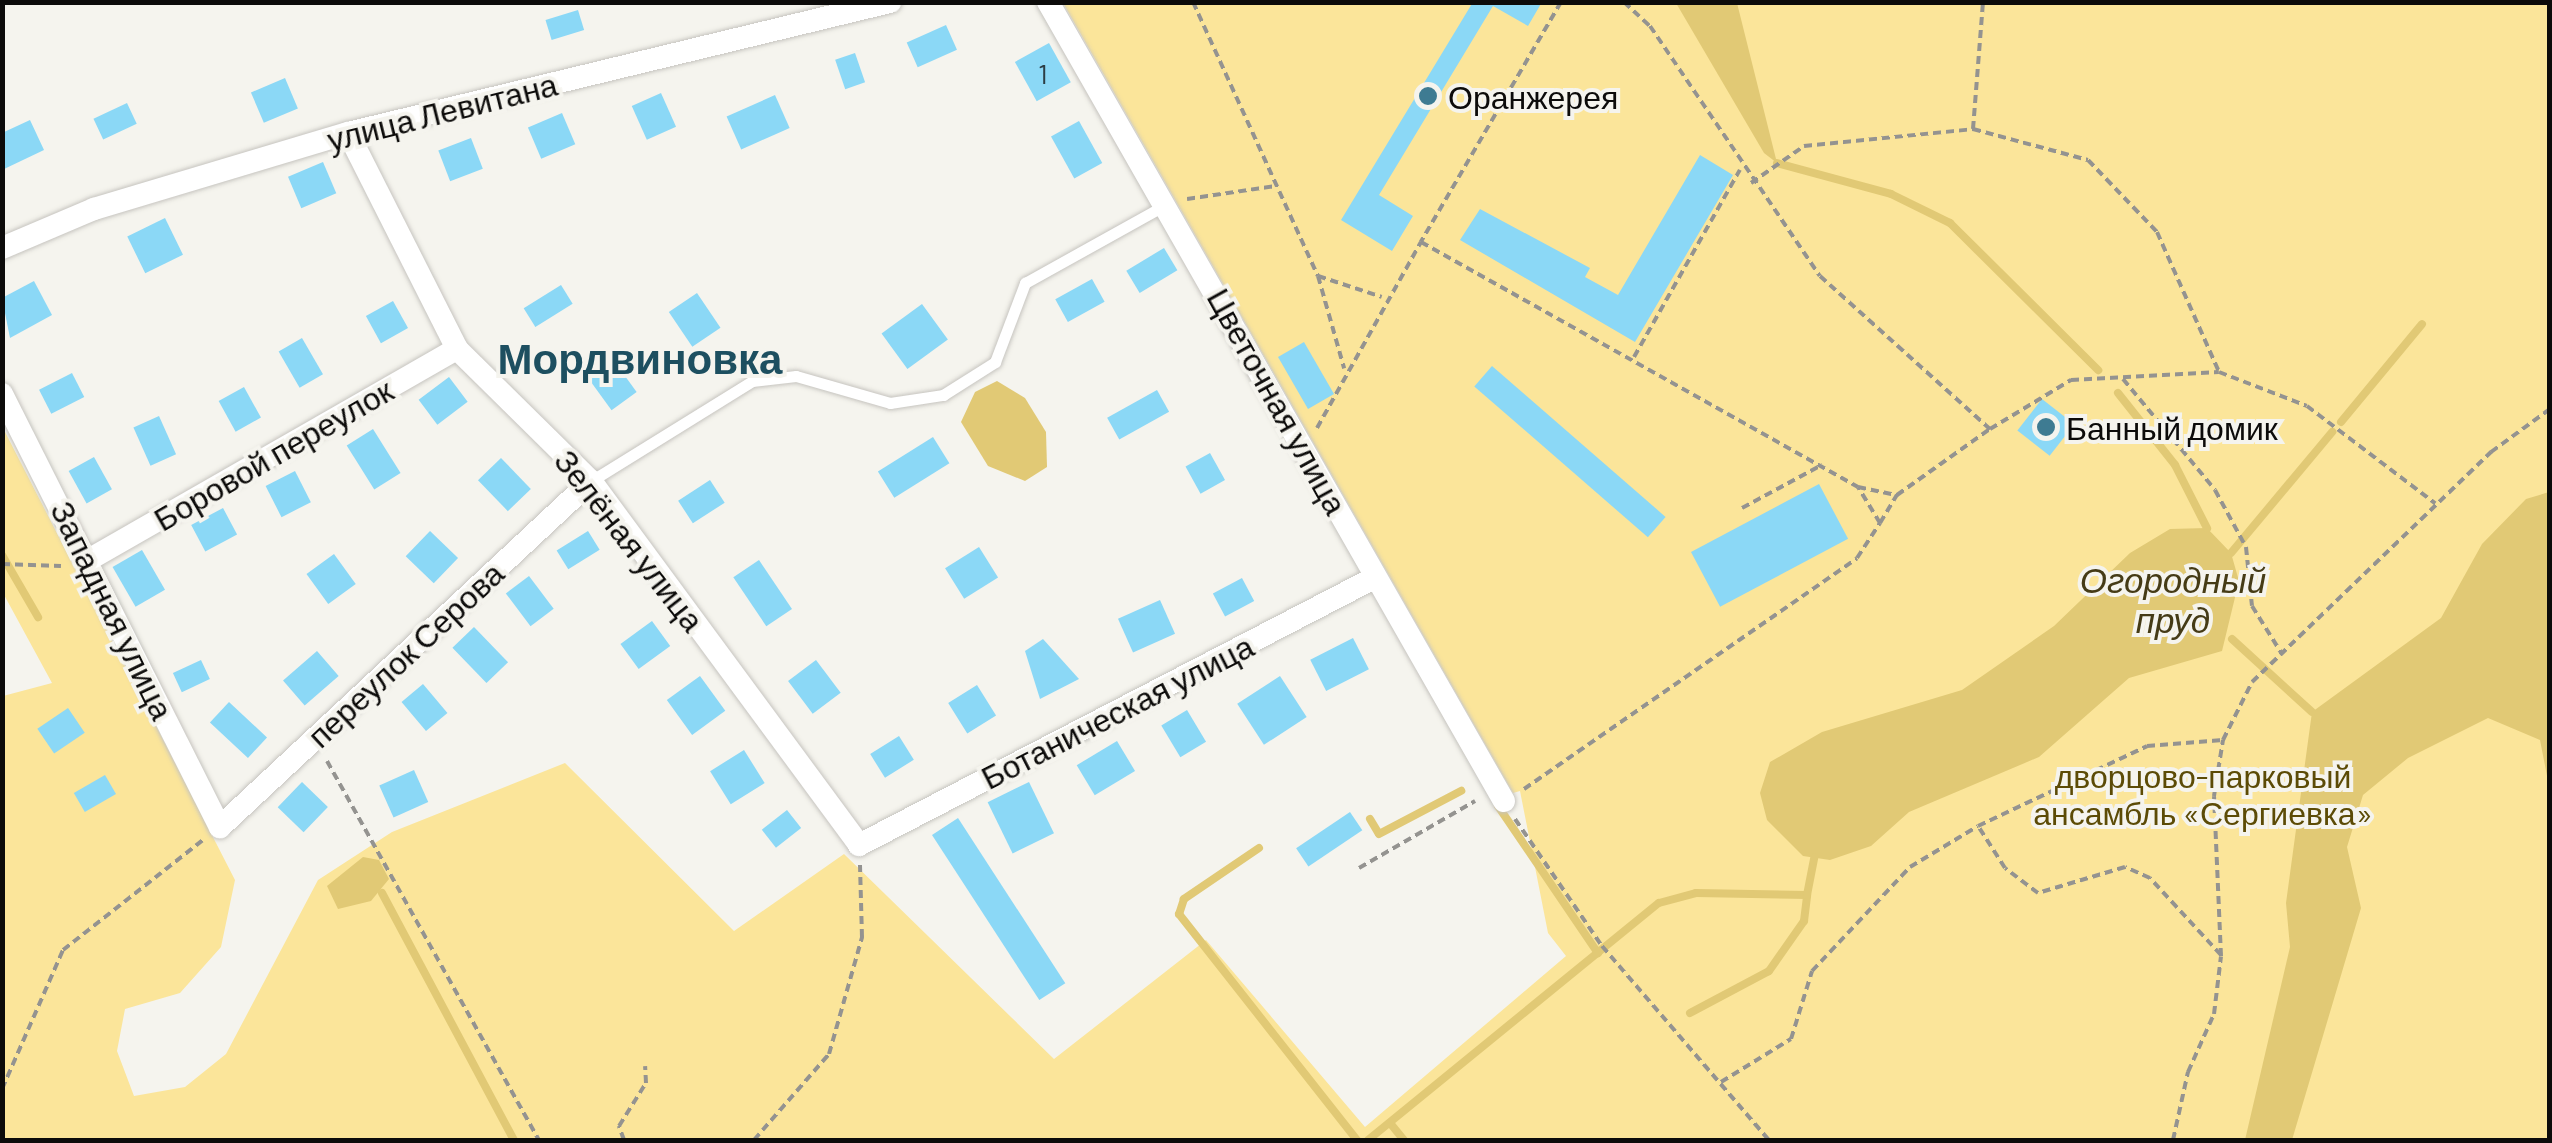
<!DOCTYPE html>
<meta charset="utf-8">
<style>
body{margin:0}
#map{position:relative;width:2552px;height:1143px;overflow:hidden;background:#f5f4ee;font-family:Barlow,sans-serif}
div>[style]{position:absolute}
[style*='--x']{left:calc(var(--x)*1px);top:calc(var(--y)*1px);width:calc(var(--w)*1px);rotate:calc(var(--a)*1deg)}
.green>*{inset:0;background:#fbe59a}
.water>*{inset:0;background:#e1c975}
.stream>*{height:8px;margin:-4px;padding:0 4px;transform-origin:4px;border-radius:4px;background:#e1c975}
.building>*{inset:0;background:#8bd8f6;transform-origin:0 0}
.path>*{height:4px;margin-top:-2px;transform-origin:0;background:repeating-linear-gradient(90deg,#949390 0 8px,transparent 0 13px)}
.roads{filter:drop-shadow(0 0 2px #c6c4bf) drop-shadow(0 0 2px #c6c4bf)}
.service>*{height:11px;margin:-5.5px;padding:0 5.5px;transform-origin:5.5px;border-radius:5.5px;background:#fff}
.minor>*{height:22px;margin:-11px;padding:0 11px;transform-origin:11px;border-radius:11px;background:#fff}
.dots>*{width:28px;height:28px;translate:-50% -50%;box-sizing:border-box;border:5px solid #f5f4ee;border-radius:50%}
span{translate:-50% -50%;white-space:nowrap;text-align:center;line-height:1.15;-webkit-text-stroke:8px #f5f4ee;paint-order:stroke}
.number-label{font-size:28px;color:#2c3e45}
.number-label span{-webkit-text-stroke-width:0}
.poi-label{font-size:32px;color:#0c0b0a}
.left{translate:0 -50%;text-align:left}
.street-label{font-size:32px;color:#0c0b0a}
.park-label{font-size:32px;color:#5c4b06}
.water-label{font-size:35px;color:#453b16;font-style:italic}
.district-label{font-size:42px;color:#1d4f60;font-weight:700}
.frame{position:absolute;inset:0;border:5px solid #0c0b0a;pointer-events:none}
</style>
<div id="map">
<div class="green">
<i style="clip-path:polygon(1063px 3px,2549px 3px,2549px 1140px,3px 1140px,3px 696px,52px 683px,3px 593px,2px 426px,235px 880px,221px 947px,180px 993px,125px 1009px,117px 1051px,134px 1096px,185px 1087px,226px 1054px,318px 880px,392px 832px,565px 763px,734px 931px,844px 854px,1054px 1059px,1206px 940px,1365px 1127px,1566px 956px,1548px 933px,1520px 791px,1513px 793px)"></i>
</div>
<div class="water">
<i style="clip-path:polygon(1676px 3px,1737px 3px,1777px 163px,1764px 153px)"></i>
<i style="clip-path:polygon(997px 381px,1025px 398px,1046px 432px,1047px 467px,1025px 481px,988px 466px,961px 422px,975px 392px)"></i>
<i style="clip-path:polygon(2549px 492px,2549px 786px,2540px 740px,2488px 718px,2408px 758px,2363px 795px,2347px 847px,2361px 908px,2292px 1140px,2245px 1140px,2290px 947px,2286px 903px,2312px 712px,2441px 618px,2482px 544px,2526px 499px)"></i>
<i style="clip-path:polygon(2207px 528px,2231px 553px,2239px 581px,2222px 651px,2129px 678px,2039px 757px,1909px 812px,1871px 846px,1830px 860px,1803px 856px,1767px 820px,1760px 793px,1770px 762px,1822px 732px,1962px 690px,2054px 626px,2130px 553px,2170px 529px)"></i>
<i style="clip-path:polygon(363px 857px,379px 860px,389px 879px,371px 901px,338px 909px,327px 886px)"></i>
</div>
<div class="stream">
<i style="--x:1777;--y:163;--w:118;--a:15.2"></i>
<i style="--x:1891;--y:194;--w:66;--a:26.2"></i>
<i style="--x:1950;--y:223;--w:209;--a:44.8"></i>
<i style="--x:2118;--y:393;--w:92;--a:51.6"></i>
<i style="--x:2175;--y:465;--w:71;--a:63.1"></i>
<i style="--x:2341;--y:422;--w:127;--a:-50.4"></i>
<i style="--x:2231;--y:553;--w:158;--a:-50.1"></i>
<i style="--x:2;--y:555;--w:72;--a:59.9"></i>
<i style="--x:2232;--y:639;--w:108;--a:42.4"></i>
<i style="--x:1498;--y:806;--w:178;--a:55.8"></i>
<i style="--x:1370;--y:819;--w:17;--a:59"></i>
<i style="--x:1379;--y:834;--w:93;--a:-27.7"></i>
<i style="--x:1259;--y:848;--w:91;--a:145.8"></i>
<i style="--x:1184;--y:899;--w:16;--a:108"></i>
<i style="--x:1179;--y:914;--w:288;--a:51.8"></i>
<i style="--x:382;--y:893;--w:280;--a:61.9"></i>
<i style="--x:1690;--y:1013;--w:89;--a:-28"></i>
<i style="--x:1769;--y:971;--w:61;--a:-55"></i>
<i style="--x:1804;--y:921;--w:26;--a:-83"></i>
<i style="--x:1390;--y:1123;--w:22;--a:51"></i>
<i style="--x:1368;--y:1140;--w:375;--a:-39.2"></i>
<i style="--x:1659;--y:903;--w:38;--a:-15"></i>
<i style="--x:1696;--y:893;--w:111;--a:1"></i>
<i style="--x:1807;--y:895;--w:38;--a:-79"></i>
</div>
<div class="building">
<i style="clip-path:polygon(1473px 2px,1542px 2px,1528px 26px,1493px 6px,1379px 195px,1413px 216px,1392px 251px,1341px 220px)"></i>
<i style="left:578px;top:10px;width:21px;height:34px;rotate:73deg"></i>
<i style="left:946px;top:25px;width:27px;height:43px;rotate:66deg"></i>
<i style="left:1049px;top:43px;width:45px;height:39px;rotate:61deg"></i>
<i style="left:855px;top:53px;width:31px;height:21px;rotate:71deg"></i>
<i style="left:285px;top:78px;width:33px;height:37px;rotate:67deg"></i>
<i style="left:661px;top:93px;width:37px;height:32px;rotate:66deg"></i>
<i style="left:775px;top:95px;width:36px;height:53px;rotate:66deg"></i>
<i style="left:127px;top:103px;width:23px;height:37px;rotate:65deg"></i>
<i style="left:562px;top:113px;width:34px;height:37px;rotate:67deg"></i>
<i style="clip-path:polygon(30px 120px,44px 150px,2px 170px,2px 133px)"></i>
<i style="left:1079px;top:121px;width:48px;height:32px;rotate:61deg"></i>
<i style="left:471px;top:138px;width:33px;height:35px;rotate:69deg"></i>
<i style="clip-path:polygon(1700px 155px,1733px 175px,1635px 342px,1460px 240px,1480px 209px,1590px 268px,1585px 277px,1618px 295px)"></i>
<i style="left:323px;top:162px;width:34px;height:38px;rotate:67deg"></i>
<i style="left:165px;top:218px;width:41px;height:42px;rotate:64deg"></i>
<i style="left:1164px;top:248px;width:26px;height:44px;rotate:59deg"></i>
<i style="left:1092px;top:279px;width:26px;height:42px;rotate:61deg"></i>
<i style="clip-path:polygon(34px 281px,52px 315px,10px 338px,2px 298px)"></i>
<i style="left:561px;top:285px;width:22px;height:44px;rotate:58deg"></i>
<i style="left:697px;top:293px;width:42px;height:34px;rotate:56deg"></i>
<i style="left:393px;top:301px;width:31px;height:31px;rotate:61deg"></i>
<i style="left:922px;top:304px;width:44px;height:50px;rotate:54deg"></i>
<i style="left:302px;top:338px;width:42px;height:27px;rotate:60deg"></i>
<i style="left:1304px;top:342px;width:60px;height:30px;rotate:60deg"></i>
<i style="left:609px;top:354px;width:47px;height:31px;rotate:54deg"></i>
<i style="left:1492px;top:366px;width:230px;height:27px;rotate:41deg"></i>
<i style="left:72px;top:373px;width:27px;height:37px;rotate:63deg"></i>
<i style="left:449px;top:377px;width:31px;height:38px;rotate:53deg"></i>
<i style="left:244px;top:387px;width:35px;height:29px;rotate:61deg"></i>
<i style="left:1157px;top:390px;width:25px;height:57px;rotate:61deg"></i>
<i style="left:2042px;top:399px;width:41px;height:40px;rotate:38deg"></i>
<i style="left:159px;top:416px;width:42px;height:28px;rotate:66deg"></i>
<i style="left:373px;top:429px;width:52px;height:31px;rotate:58deg"></i>
<i style="left:933px;top:437px;width:31px;height:65px;rotate:58deg"></i>
<i style="left:1210px;top:453px;width:31px;height:28px;rotate:61deg"></i>
<i style="left:94px;top:457px;width:37px;height:29px;rotate:61deg"></i>
<i style="left:501px;top:458px;width:43px;height:32px;rotate:46deg"></i>
<i style="left:295px;top:471px;width:35px;height:33px;rotate:63deg"></i>
<i style="left:710px;top:480px;width:27px;height:38px;rotate:57deg"></i>
<i style="left:1819px;top:484px;width:62px;height:145px;rotate:62deg"></i>
<i style="left:223px;top:508px;width:30px;height:36px;rotate:62deg"></i>
<i style="left:430px;top:531px;width:39px;height:35px;rotate:44deg"></i>
<i style="left:588px;top:531px;width:22px;height:37px;rotate:58deg"></i>
<i style="left:979px;top:547px;width:36px;height:40px;rotate:58deg"></i>
<i style="left:142px;top:550px;width:46px;height:34px;rotate:60deg"></i>
<i style="left:334px;top:554px;width:37px;height:34px;rotate:54deg"></i>
<i style="left:759px;top:560px;width:59px;height:31px;rotate:56deg"></i>
<i style="left:529px;top:576px;width:41px;height:29px;rotate:53deg"></i>
<i style="left:1242px;top:578px;width:26px;height:33px;rotate:62deg"></i>
<i style="left:1160px;top:600px;width:37px;height:46px;rotate:66deg"></i>
<i style="left:652px;top:621px;width:31px;height:39px;rotate:54deg"></i>
<i style="left:474px;top:627px;width:49px;height:30px;rotate:46deg"></i>
<i style="left:1353px;top:638px;width:35px;height:48px;rotate:63deg"></i>
<i style="clip-path:polygon(1043px 639px,1079px 679px,1040px 699px,1025px 651px)"></i>
<i style="left:317px;top:651px;width:33px;height:45px;rotate:49deg"></i>
<i style="left:201px;top:660px;width:21px;height:31px;rotate:65deg"></i>
<i style="left:816px;top:660px;width:41px;height:35px;rotate:53deg"></i>
<i style="left:700px;top:676px;width:43px;height:41px;rotate:54deg"></i>
<i style="left:1280px;top:676px;width:49px;height:51px;rotate:57deg"></i>
<i style="left:423px;top:684px;width:38px;height:28px;rotate:50deg"></i>
<i style="left:977px;top:685px;width:36px;height:34px;rotate:58deg"></i>
<i style="left:229px;top:702px;width:52px;height:28px;rotate:43deg"></i>
<i style="left:68px;top:708px;width:30px;height:37px;rotate:56deg"></i>
<i style="left:1187px;top:710px;width:37px;height:30px;rotate:59deg"></i>
<i style="left:899px;top:736px;width:28px;height:34px;rotate:58deg"></i>
<i style="left:1117px;top:741px;width:35px;height:47px;rotate:59deg"></i>
<i style="left:744px;top:750px;width:39px;height:40px;rotate:58deg"></i>
<i style="left:414px;top:770px;width:35px;height:38px;rotate:66deg"></i>
<i style="left:105px;top:775px;width:22px;height:36px;rotate:60deg"></i>
<i style="left:302px;top:782px;width:36px;height:35px;rotate:44deg"></i>
<i style="left:1029px;top:782px;width:57px;height:46px;rotate:64deg"></i>
<i style="left:787px;top:810px;width:23px;height:32px;rotate:52deg"></i>
<i style="left:1350px;top:812px;width:22px;height:65px;rotate:56deg"></i>
<i style="left:958px;top:818px;width:197px;height:31px;rotate:57deg"></i>
</div>
<div class="path">
<i style="--x:1193;--y:2;--w:301;--a:65.5"></i>
<i style="--x:1318;--y:276;--w:67;--a:18.2"></i>
<i style="--x:1561;--y:2;--w:278;--a:120.3"></i>
<i style="--x:1421;--y:242;--w:501;--a:29.28"></i>
<i style="--x:1858;--y:487;--w:40;--a:12"></i>
<i style="--x:1897;--y:495;--w:114;--a:-35.4"></i>
<i style="--x:1624;--y:2;--w:35;--a:43"></i>
<i style="--x:1650;--y:26;--w:302;--a:55.8"></i>
<i style="--x:1820;--y:276;--w:229;--a:42"></i>
<i style="--x:1990;--y:429;--w:95;--a:-31.2"></i>
<i style="--x:2071;--y:380;--w:148;--a:-3.1"></i>
<i style="--x:2219;--y:372;--w:94;--a:21.1"></i>
<i style="--x:2307;--y:406;--w:161;--a:37.2"></i>
<i style="--x:1973;--y:129;--w:127;--a:-85.5"></i>
<i style="--x:1751;--y:183;--w:65;--a:-34.9"></i>
<i style="--x:1804;--y:146;--w:170;--a:-5.7"></i>
<i style="--x:1973;--y:129;--w:119;--a:15.1"></i>
<i style="--x:2088;--y:160;--w:100;--a:46.2"></i>
<i style="--x:2157;--y:232;--w:153;--a:66.1"></i>
<i style="--x:1187;--y:199;--w:90;--a:-8.3"></i>
<i style="--x:1318;--y:276;--w:96;--a:74.2"></i>
<i style="--x:1634;--y:357;--w:215;--a:-60.5"></i>
<i style="--x:2123;--y:379;--w:144;--a:50.3"></i>
<i style="--x:2215;--y:490;--w:65;--a:61.5"></i>
<i style="--x:2246;--y:547;--w:59;--a:84.2"></i>
<i style="--x:2252;--y:606;--w:57;--a:58"></i>
<i style="--x:1317;--y:428;--w:213;--a:-60.8"></i>
<i style="--x:1742;--y:508;--w:91;--a:-28.3"></i>
<i style="--x:1880;--y:523;--w:33;--a:-59"></i>
<i style="--x:2;--y:564;--w:59;--a:1.9"></i>
<i style="--x:327;--y:761;--w:434;--a:60.8"></i>
<i style="--x:1524;--y:789;--w:405;--a:-34.7"></i>
<i style="--x:1857;--y:558;--w:42;--a:-56.7"></i>
<i style="--x:1880;--y:523;--w:42;--a:-121.4"></i>
<i style="--x:1515;--y:819;--w:154;--a:55.6"></i>
<i style="--x:1602;--y:946;--w:256;--a:49.3"></i>
<i style="--x:1359;--y:868;--w:134;--a:-30"></i>
<i style="--x:2221;--y:955;--w:105;--a:-132.7"></i>
<i style="--x:2150;--y:878;--w:27;--a:-156"></i>
<i style="--x:2125;--y:867;--w:91;--a:163.4"></i>
<i style="--x:2038;--y:893;--w:41;--a:-142.9"></i>
<i style="--x:2005;--y:868;--w:50;--a:-122.7"></i>
<i style="--x:1978;--y:826;--w:187;--a:-25.3"></i>
<i style="--x:2147;--y:746;--w:76;--a:-4.5"></i>
<i style="--x:1721;--y:1082;--w:82;--a:-31.6"></i>
<i style="--x:1791;--y:1039;--w:71;--a:-72.8"></i>
<i style="--x:1812;--y:971;--w:143;--a:-46.7"></i>
<i style="--x:1910;--y:867;--w:79;--a:-31.1"></i>
<i style="--x:2;--y:1089;--w:152;--a:-66.3"></i>
<i style="--x:63;--y:950;--w:179;--a:-38.2"></i>
<i style="--x:624;--y:1140;--w:15;--a:-110"></i>
<i style="--x:619;--y:1126;--w:51;--a:-57.9"></i>
<i style="--x:646;--y:1083;--w:17;--a:-93"></i>
<i style="--x:754;--y:1140;--w:114;--a:-48.9"></i>
<i style="--x:829;--y:1054;--w:122;--a:-74.2"></i>
<i style="--x:862;--y:937;--w:72;--a:-91.6"></i>
<i style="--x:2173;--y:1140;--w:70;--a:-77.6"></i>
<i style="--x:2188;--y:1072;--w:64;--a:-65.9"></i>
<i style="--x:2214;--y:1014;--w:58;--a:-83.1"></i>
<i style="--x:2221;--y:956;--w:160;--a:-92.5"></i>
<i style="--x:2214;--y:796;--w:57;--a:-80.9"></i>
<i style="--x:2223;--y:740;--w:65;--a:-63.4"></i>
<i style="--x:2252;--y:682;--w:332;--a:-43.9"></i>
<i style="--x:2491;--y:452;--w:73;--a:-36.1"></i>
</div>
<div class="roads">
<div class="service">
<i style="--x:591;--y:481;--w:190;--a:-31.8"></i>
<i style="--x:752;--y:381;--w:44;--a:-6.5"></i>
<i style="--x:796;--y:376;--w:98;--a:16"></i>
<i style="--x:890;--y:403;--w:54;--a:-8.6"></i>
<i style="--x:943;--y:395;--w:62;--a:-32.4"></i>
<i style="--x:995;--y:362;--w:85;--a:-69.2"></i>
<i style="--x:1025;--y:283;--w:162;--a:-29.1"></i>
</div>
<div class="minor">
<i style="--x:1048;--y:2;--w:920;--a:60.29"></i>
<i style="--x:348;--y:133;--w:242;--a:63.2"></i>
<i style="--x:457;--y:349;--w:188;--a:44.6"></i>
<i style="--x:591;--y:481;--w:452;--a:53.6"></i>
<i style="--x:859;--y:845;--w:582;--a:-27.4"></i>
<i style="--x:2;--y:248;--w:100;--a:-23"></i>
<i style="--x:94;--y:209;--w:265;--a:-16.7"></i>
<i style="--x:348;--y:133;--w:558;--a:-13.59"></i>
<i style="--x:2;--y:394;--w:485;--a:63.3"></i>
<i style="--x:220;--y:827;--w:507;--a:-43"></i>
<i style="--x:90;--y:559;--w:423;--a:-29.8"></i>
</div>
</div>
<div class="dots">
<i style="left:1428px;top:96px;background:#3e7b92"></i>
<i style="left:2046px;top:427px;background:#3e7b92"></i>
</div>
<div class="number-label">
<span style="left:1043px;top:73px">1</span>
</div>
<div class="poi-label">
<span class="left" style="left:1448px;top:96px">Оранжерея</span>
<span class="left" style="left:2066px;top:427px">Банный домик</span>
</div>
<div class="street-label">
<span style="left:442px;top:111px;rotate:-14deg">улица Левитана</span>
<span style="left:1278px;top:401px;rotate:61deg">Цветочная улица</span>
<span style="left:273px;top:454px;rotate:-30deg">Боровой переулок</span>
<span style="left:630px;top:540px;rotate:52deg">Зелёная улица</span>
<span style="left:113px;top:610px;rotate:64deg">Западная улица</span>
<span style="left:405px;top:654px;rotate:-43deg">переулок Серова</span>
<span style="left:1117px;top:711px;rotate:-27deg">Ботаническая улица</span>
</div>
<div class="park-label">
<span style="left:2203px;top:794px">дворцово-парковый<br>ансамбль «Сергиевка»</span>
</div>
<div class="water-label">
<span style="left:2173px;top:599px">Огородный<br>пруд</span>
</div>
<div class="district-label">
<span style="left:640px;top:357px">Мордвиновка</span>
</div>
<div class="frame"></div>
</div>
